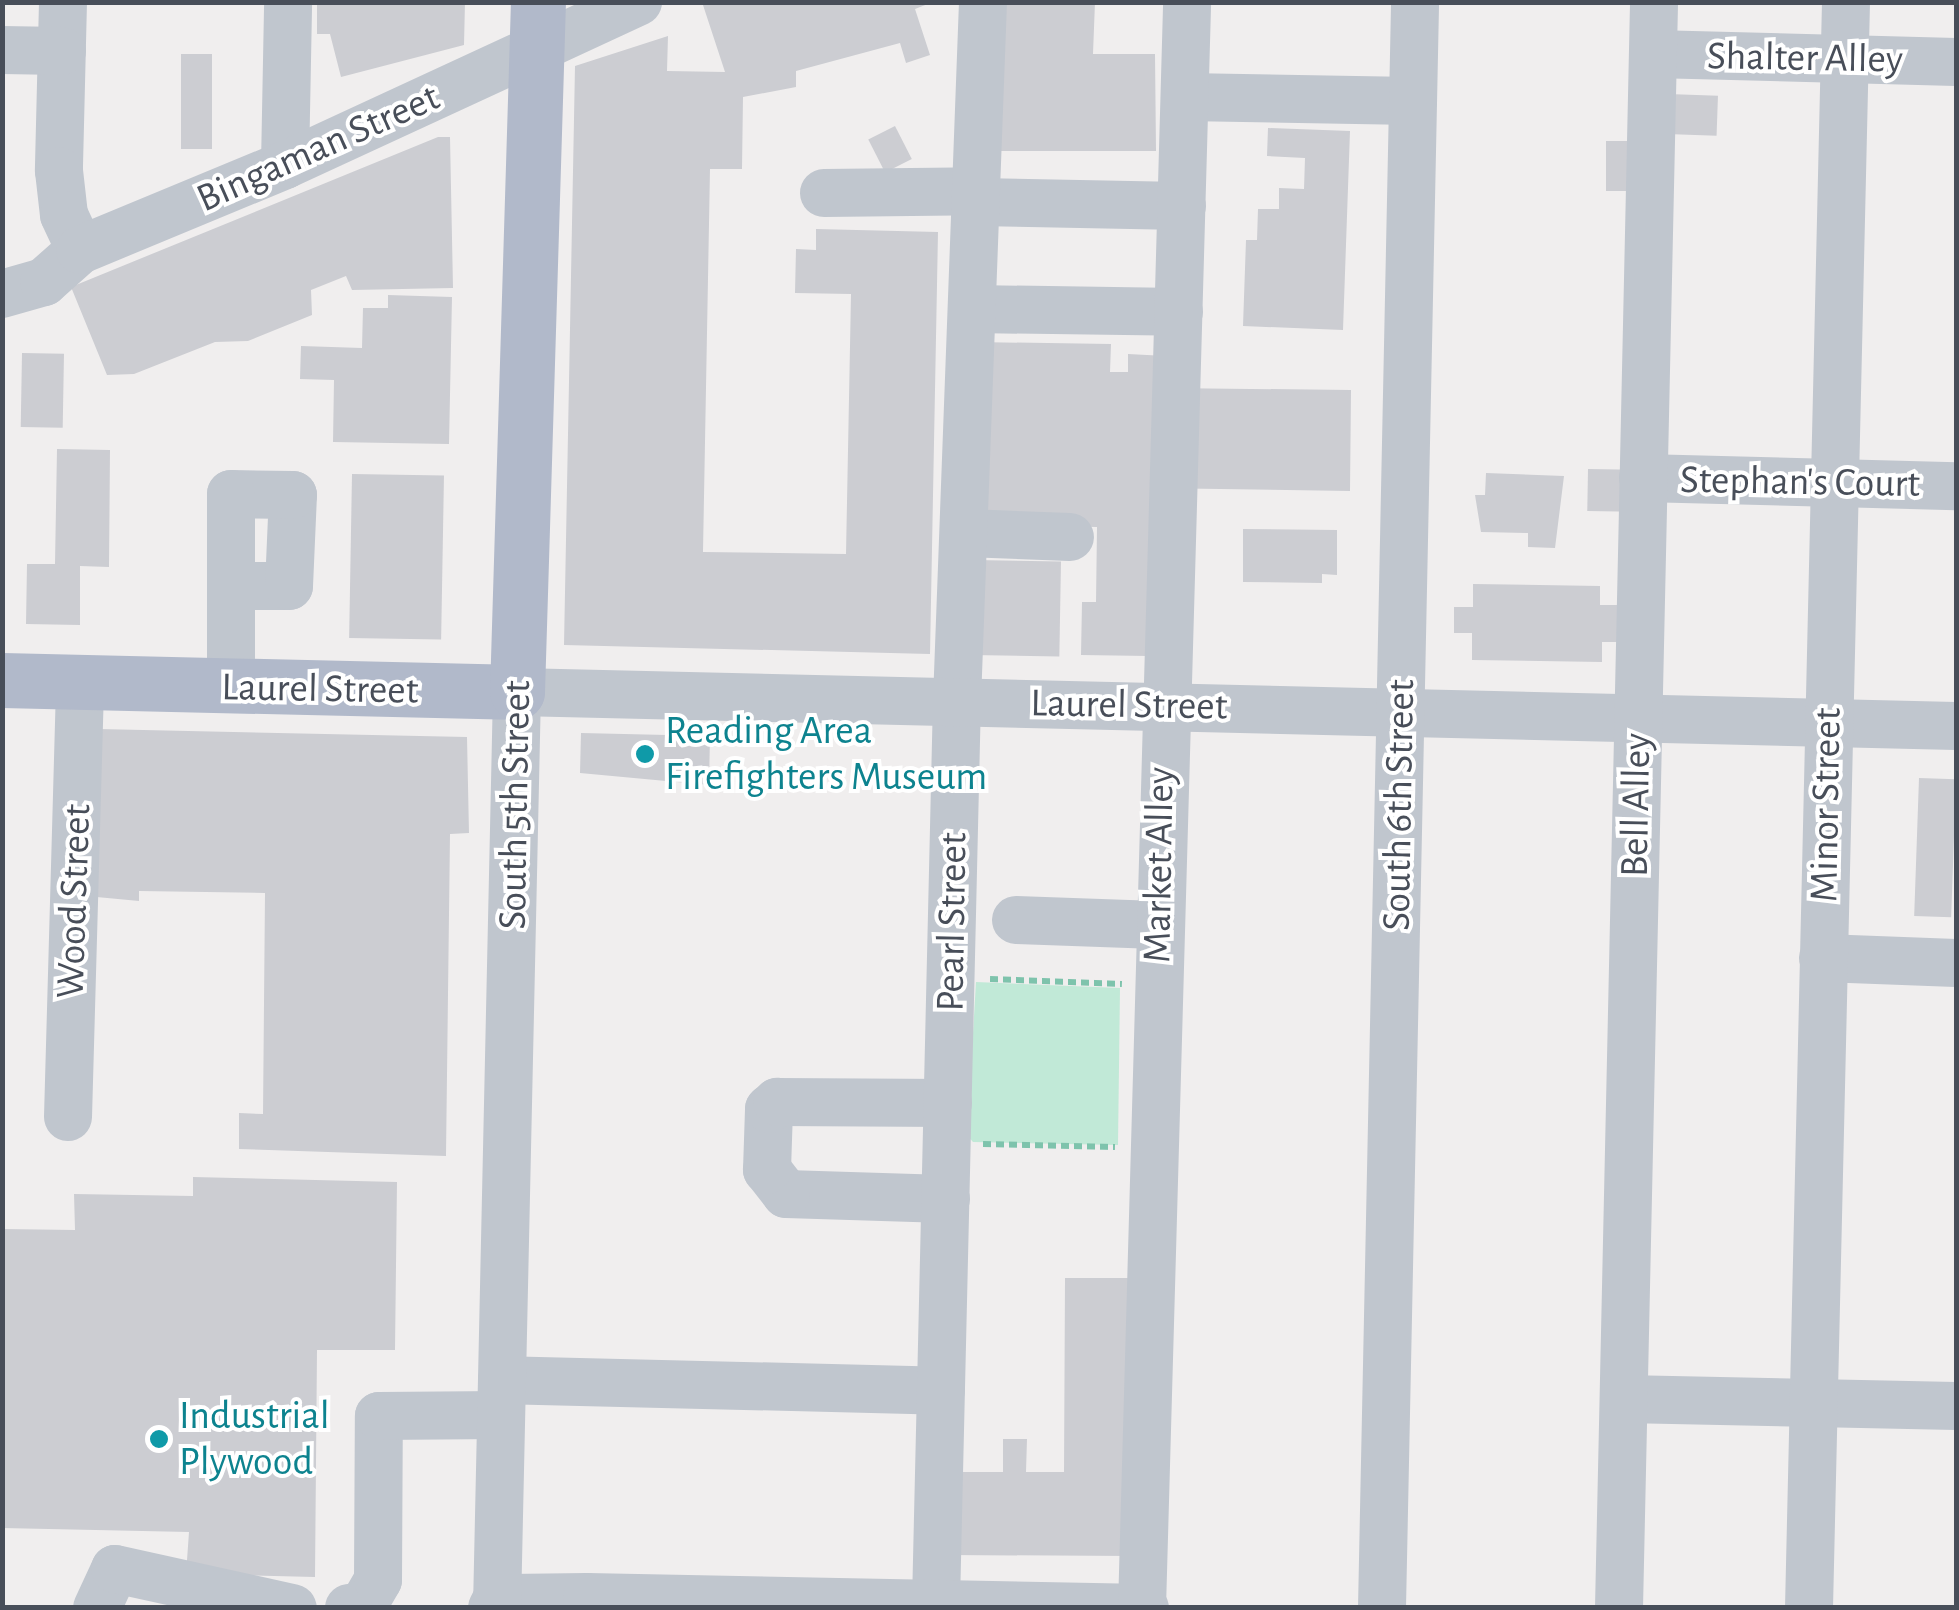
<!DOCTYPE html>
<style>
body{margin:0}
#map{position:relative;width:1959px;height:1610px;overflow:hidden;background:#f0eeee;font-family:"Alegreya Sans",sans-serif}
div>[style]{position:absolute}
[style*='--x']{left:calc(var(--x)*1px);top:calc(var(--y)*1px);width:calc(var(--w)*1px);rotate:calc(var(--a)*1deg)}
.green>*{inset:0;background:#c1e9d7}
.building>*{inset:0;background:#cccdd2;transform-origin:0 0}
.path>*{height:6px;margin-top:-3px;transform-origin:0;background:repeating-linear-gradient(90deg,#7ec3ac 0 8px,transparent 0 13px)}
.minor>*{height:48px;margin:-24px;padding:0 24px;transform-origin:24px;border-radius:24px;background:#c0c6ce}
.major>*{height:55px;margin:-27.5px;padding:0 27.5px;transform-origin:27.5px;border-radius:27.5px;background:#b1b9ca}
.dots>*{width:28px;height:28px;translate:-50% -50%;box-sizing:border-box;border:5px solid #fff;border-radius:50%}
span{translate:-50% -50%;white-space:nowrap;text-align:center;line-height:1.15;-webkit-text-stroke:8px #fff;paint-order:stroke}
.street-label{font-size:40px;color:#484e59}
.culture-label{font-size:40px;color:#0d838f}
.left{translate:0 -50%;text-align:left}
.frame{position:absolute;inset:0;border:5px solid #484e59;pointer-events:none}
</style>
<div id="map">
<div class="green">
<i style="clip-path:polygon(976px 982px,1120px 988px,1118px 1145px,973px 1142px,967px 1135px)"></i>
</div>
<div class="building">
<i style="clip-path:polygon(317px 2px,465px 2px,464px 45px,341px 77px,330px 34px,317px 34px)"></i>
<i style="clip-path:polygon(702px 2px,933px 2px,915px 9px,930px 55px,906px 63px,900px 43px,796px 71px,796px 87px,743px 97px,742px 169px,710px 169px,703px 552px,846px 554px,851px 294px,795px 293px,796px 249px,816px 250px,816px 229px,938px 232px,930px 654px,564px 645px,575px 66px,668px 36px,667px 71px,725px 72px)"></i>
<i style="clip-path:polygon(995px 2px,1095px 2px,1093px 54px,1155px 54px,1156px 151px,993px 151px)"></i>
<i style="left:181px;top:54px;width:31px;height:95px"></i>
<i style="left:1668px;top:94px;width:50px;height:40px;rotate:2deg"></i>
<i style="left:895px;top:126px;width:37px;height:30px;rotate:63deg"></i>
<i style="clip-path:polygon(1268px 128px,1350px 131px,1343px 330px,1243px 326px,1246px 240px,1257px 240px,1258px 209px,1279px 209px,1279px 188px,1304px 189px,1305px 158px,1267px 156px)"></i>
<i style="clip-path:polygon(438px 137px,450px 137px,453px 288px,352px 290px,346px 276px,311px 290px,312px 315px,248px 341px,215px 342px,134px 374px,107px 375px,71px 287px)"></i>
<i style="left:1606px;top:141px;width:36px;height:50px"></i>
<i style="clip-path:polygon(388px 295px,452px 297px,449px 444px,333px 442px,334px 380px,300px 379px,301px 346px,362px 348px,363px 308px,388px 308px)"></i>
<i style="clip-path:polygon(975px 342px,1111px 344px,1110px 372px,1128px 372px,1128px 354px,1166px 356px,1166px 388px,1351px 390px,1350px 491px,1151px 488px,1149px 656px,1081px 655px,1082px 602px,1096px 602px,1097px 527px,972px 525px)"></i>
<i style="left:22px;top:353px;width:42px;height:74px;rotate:1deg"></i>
<i style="clip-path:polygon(57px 449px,110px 450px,109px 567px,80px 566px,80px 625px,26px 624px,27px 564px,55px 564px)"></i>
<i style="left:1588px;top:469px;width:46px;height:42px;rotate:1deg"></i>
<i style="clip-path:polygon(1486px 473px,1564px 476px,1555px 548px,1528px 547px,1528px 533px,1481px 532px,1475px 495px,1485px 495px)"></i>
<i style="left:352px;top:474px;width:92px;height:164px;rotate:1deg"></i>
<i style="clip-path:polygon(1243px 529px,1337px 530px,1337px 575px,1322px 574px,1322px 583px,1243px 582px)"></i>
<i style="left:973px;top:560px;width:88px;height:95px;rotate:1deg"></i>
<i style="clip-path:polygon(1473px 584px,1600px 586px,1600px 605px,1620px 605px,1624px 642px,1602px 642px,1602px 662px,1472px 660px,1472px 633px,1454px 633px,1454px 607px,1473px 607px)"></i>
<i style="clip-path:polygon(98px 729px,467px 737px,469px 833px,450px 834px,446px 1156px,239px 1149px,239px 1113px,263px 1114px,265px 893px,139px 891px,139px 901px,86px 896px)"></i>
<i style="clip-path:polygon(581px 733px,710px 736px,709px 785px,580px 773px)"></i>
<i style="left:1919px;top:778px;width:37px;height:138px;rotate:2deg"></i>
<i style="clip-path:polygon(193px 1177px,397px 1182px,395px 1350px,317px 1350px,315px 1577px,186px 1574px,189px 1532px,2px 1528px,2px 1229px,75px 1230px,74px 1194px,193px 1196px)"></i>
<i style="clip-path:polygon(1065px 1278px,1134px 1278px,1133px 1556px,947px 1555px,948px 1472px,1003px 1472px,1003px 1439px,1027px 1439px,1026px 1472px,1064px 1472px)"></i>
</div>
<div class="path">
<i style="--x:990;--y:979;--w:132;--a:2.2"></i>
<i style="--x:983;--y:1144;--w:132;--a:1.3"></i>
</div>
<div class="minor">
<i style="--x:63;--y:2;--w:169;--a:91.4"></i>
<i style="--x:59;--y:171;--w:44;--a:83.5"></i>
<i style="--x:64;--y:215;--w:38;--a:65"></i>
<i style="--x:2;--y:50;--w:60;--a:1"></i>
<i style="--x:1653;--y:54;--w:303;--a:1.5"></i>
<i style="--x:1185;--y:97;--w:228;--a:1"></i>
<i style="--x:285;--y:165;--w:163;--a:-88.9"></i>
<i style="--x:824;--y:193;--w:153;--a:-0.7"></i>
<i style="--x:976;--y:202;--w:206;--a:1.1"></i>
<i style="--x:2;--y:294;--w:44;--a:-15.9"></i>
<i style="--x:44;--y:282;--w:48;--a:-41.6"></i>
<i style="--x:80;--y:250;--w:222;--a:-22.5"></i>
<i style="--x:285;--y:165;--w:389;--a:-24.8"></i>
<i style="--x:973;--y:309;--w:206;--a:0.8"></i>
<i style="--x:1643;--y:478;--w:313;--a:1.5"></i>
<i style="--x:966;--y:533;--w:104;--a:2.2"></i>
<i style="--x:231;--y:586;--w:58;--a:0"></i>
<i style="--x:289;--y:586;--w:91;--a:-87.5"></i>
<i style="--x:293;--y:495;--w:62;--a:-179.1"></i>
<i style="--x:231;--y:494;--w:194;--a:90"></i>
<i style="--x:1016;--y:920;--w:141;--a:2"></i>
<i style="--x:1823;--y:958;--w:133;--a:2.2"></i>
<i style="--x:68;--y:1117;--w:433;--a:-88.4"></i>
<i style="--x:946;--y:1199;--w:160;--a:-178.2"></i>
<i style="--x:786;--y:1194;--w:31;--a:-128"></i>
<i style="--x:767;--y:1170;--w:61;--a:-88.1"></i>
<i style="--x:769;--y:1109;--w:11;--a:-41"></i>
<i style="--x:777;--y:1102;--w:171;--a:0.3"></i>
<i style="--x:502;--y:1380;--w:439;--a:1.4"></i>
<i style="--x:1624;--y:1399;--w:332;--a:1.2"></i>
<i style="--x:936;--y:1603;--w:902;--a:-88.67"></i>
<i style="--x:957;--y:701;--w:699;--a:-87.87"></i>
<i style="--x:97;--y:1608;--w:43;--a:-65.2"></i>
<i style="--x:115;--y:1569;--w:182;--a:12.4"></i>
<i style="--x:349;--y:1608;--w:14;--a:-8"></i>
<i style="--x:363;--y:1606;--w:30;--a:-60"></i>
<i style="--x:378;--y:1580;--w:164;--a:-89.7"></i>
<i style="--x:379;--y:1416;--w:122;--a:-0.5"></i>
<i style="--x:492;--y:1608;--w:11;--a:-63"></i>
<i style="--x:497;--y:1598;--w:90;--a:-0.6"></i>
<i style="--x:587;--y:1597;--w:558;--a:1.13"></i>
<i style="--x:497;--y:1608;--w:916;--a:-88.75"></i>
<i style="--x:517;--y:692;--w:1439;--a:1.35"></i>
<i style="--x:1142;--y:1608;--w:1607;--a:-88.39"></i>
<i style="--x:1382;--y:1608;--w:1606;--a:-88.82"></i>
<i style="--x:1619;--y:1608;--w:1606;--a:-88.75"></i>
<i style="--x:1809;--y:1608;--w:1606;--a:-88.68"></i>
</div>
<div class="major">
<i style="--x:2;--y:680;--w:515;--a:1.33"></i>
<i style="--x:517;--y:692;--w:690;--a:-88.26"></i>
</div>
<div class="dots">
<i style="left:645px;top:754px;background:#0f9aa8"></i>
<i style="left:159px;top:1439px;background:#0f9aa8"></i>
</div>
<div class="street-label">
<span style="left:1805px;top:58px;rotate:1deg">Shalter Alley</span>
<span style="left:318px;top:148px;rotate:-24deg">Bingaman Street</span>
<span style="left:1800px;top:482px;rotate:1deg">Stephan's Court</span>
<span style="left:320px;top:689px;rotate:1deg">Laurel Street</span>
<span style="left:1129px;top:705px;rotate:1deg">Laurel Street</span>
<span style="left:515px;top:805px;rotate:-89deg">South 5th Street</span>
<span style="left:1399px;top:805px;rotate:-89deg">South 6th Street</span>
<span style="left:1636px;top:805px;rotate:-89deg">Bell Alley</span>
<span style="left:1826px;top:805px;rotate:-89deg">Minor Street</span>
<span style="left:1159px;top:865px;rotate:-89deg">Market Alley</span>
<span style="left:74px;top:901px;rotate:-88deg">Wood Street</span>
<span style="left:952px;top:922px;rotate:-89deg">Pearl Street</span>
</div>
<div class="culture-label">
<span class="left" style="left:665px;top:754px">Reading Area<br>Firefighters Museum</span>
<span class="left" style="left:179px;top:1439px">Industrial<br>Plywood</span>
</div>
<div class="frame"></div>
</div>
